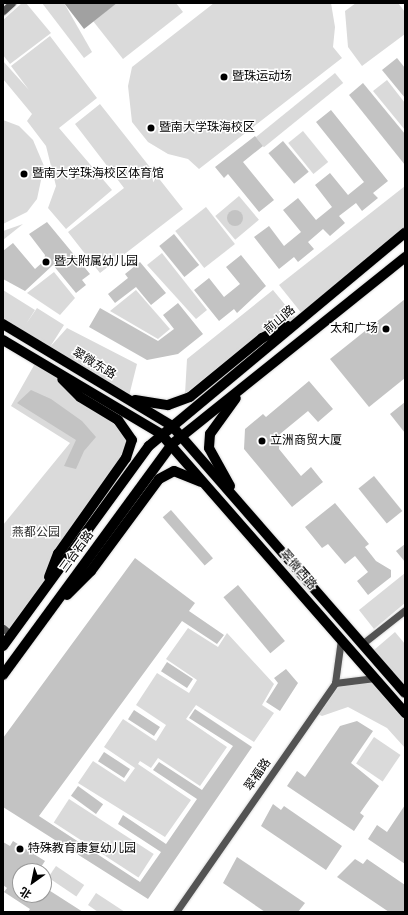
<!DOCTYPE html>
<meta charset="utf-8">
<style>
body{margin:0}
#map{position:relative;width:408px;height:915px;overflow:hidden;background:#fff;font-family:Figtree,"Noto Sans SC",sans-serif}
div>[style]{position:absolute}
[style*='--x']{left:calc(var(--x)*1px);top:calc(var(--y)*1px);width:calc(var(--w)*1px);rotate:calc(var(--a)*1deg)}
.green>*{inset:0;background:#dadada;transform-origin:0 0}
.water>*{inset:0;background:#a1a1a1}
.building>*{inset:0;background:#c3c3c3;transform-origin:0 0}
.round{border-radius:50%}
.roads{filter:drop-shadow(0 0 1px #dbdbdb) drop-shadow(0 0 1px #dbdbdb)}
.minor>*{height:7px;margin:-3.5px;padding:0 3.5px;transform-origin:3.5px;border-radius:3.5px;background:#535353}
.primary>*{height:10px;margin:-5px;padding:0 5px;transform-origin:5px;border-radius:5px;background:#000}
.dots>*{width:11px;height:11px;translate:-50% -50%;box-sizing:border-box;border:2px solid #fff;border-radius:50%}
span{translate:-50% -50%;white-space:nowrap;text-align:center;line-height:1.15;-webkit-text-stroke:3px #fff;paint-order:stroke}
.poi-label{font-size:12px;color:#000}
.left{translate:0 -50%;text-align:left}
.right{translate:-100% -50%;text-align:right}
.street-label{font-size:12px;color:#000}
.park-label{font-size:12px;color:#313131}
.frame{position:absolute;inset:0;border:4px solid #000;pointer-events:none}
.north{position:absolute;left:12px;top:863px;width:40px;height:40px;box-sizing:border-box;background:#fff;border:1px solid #999;border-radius:50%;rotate:213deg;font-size:11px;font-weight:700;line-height:16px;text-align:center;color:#000}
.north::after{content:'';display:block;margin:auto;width:14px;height:18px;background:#000;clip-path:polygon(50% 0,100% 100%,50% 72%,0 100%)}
</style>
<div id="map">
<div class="green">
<i style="clip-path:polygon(22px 3px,26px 3px,51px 33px,10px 64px,3px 55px,3px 20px)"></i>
<i style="clip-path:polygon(42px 3px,64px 3px,92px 52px,84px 58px)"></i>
<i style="clip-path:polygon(117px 3px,176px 3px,183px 12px,123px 59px,93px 21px)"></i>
<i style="clip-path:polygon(214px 3px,331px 3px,335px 27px,333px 47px,342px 58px,199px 169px,188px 159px,168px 154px,148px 142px,132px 122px,128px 86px,132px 67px)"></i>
<i style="clip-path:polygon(356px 3px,398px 3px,405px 12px,405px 34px,362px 66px,348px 47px,345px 11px)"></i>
<i style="clip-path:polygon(50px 36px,97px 98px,59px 128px,112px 190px,66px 229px,48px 208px,56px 186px,46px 146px,27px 121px,32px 114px,3px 79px,3px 61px,29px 90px,11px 66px)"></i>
<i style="left:335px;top:73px;width:13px;height:102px;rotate:51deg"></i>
<i style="clip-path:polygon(387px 80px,405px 103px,405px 130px,373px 91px)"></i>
<i style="clip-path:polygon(100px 104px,183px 209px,100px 273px,68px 232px,124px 188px,75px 124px)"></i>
<i style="clip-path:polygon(3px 120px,19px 126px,33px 140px,44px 166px,37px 199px,27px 212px,3px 224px)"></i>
<i style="left:303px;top:131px;width:40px;height:19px;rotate:51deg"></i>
<i style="clip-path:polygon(405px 186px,405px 229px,303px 315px,279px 285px)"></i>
<i style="left:239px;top:196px;width:31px;height:31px;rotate:50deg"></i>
<i style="left:206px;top:207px;width:47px;height:39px;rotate:52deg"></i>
<i style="clip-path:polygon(23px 224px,3px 240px,3px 231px)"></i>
<i style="clip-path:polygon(162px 253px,207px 310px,196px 319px,147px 265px)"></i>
<i style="clip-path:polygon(54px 272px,75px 298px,60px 315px,27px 293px)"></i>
<i style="clip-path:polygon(3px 290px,35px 310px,26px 324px,37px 308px,64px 325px,50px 347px,67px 328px,137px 364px,129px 396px,3px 318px)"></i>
<i style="clip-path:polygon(136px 290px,170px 329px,158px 339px,110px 311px)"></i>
<i style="clip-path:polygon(273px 290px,296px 318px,262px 332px,185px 394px,187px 359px)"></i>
<i style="clip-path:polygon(37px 360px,127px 428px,130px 449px,58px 554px,41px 594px,11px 635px,3px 628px,3px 525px,70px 443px,11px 406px)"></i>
<i style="clip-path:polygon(405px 573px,405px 603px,374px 629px,359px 610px)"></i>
<i style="clip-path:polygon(188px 628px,218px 647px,227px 633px,274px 684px,262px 705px,274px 713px,254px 742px,196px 705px,186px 719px,227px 747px,200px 786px,158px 758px,151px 768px,140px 761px,138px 764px,191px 800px,165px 837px,78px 783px,93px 761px,125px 782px,135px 768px,104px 747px,123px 719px,156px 741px,166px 725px,136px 705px,157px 673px,189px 693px,197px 680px,166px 659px)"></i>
<i style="clip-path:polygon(395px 632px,405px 644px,405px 686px,374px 650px)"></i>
<i style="clip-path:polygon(372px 682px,405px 719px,405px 748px,387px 728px,348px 707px,322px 716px,318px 714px,338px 687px)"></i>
<i style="left:374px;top:737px;width:32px;height:32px;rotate:34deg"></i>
<i style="left:69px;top:799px;width:101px;height:28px;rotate:33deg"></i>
<i style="left:56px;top:866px;width:34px;height:14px;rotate:34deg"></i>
<i style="clip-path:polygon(96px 893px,125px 912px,98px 912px,88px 905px)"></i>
</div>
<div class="water">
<i style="clip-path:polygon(64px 3px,117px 3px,84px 29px)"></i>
</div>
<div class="building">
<i style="clip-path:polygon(397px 58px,405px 68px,405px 98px,382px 70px)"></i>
<i style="clip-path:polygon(363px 83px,405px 134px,405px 165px,349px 95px)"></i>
<i style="clip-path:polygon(331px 110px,388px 181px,373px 193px,378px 198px,362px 211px,356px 203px,339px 216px,345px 223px,330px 236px,323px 229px,308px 242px,314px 249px,298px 262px,294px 257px,279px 269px,254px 237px,269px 226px,284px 246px,301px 232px,283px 210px,298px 198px,316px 220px,332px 207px,315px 185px,330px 173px,348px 195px,364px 182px,316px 122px)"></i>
<i style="clip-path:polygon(255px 136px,263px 146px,243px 162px,274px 200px,259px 212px,228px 174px,224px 178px,215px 167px)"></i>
<i style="left:283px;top:141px;width:40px;height:19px;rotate:50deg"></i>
<i class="round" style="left:227px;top:210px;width:16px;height:16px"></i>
<i style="clip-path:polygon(47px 222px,90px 274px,82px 280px,86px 285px,76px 293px,53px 265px,25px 291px,3px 279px,3px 251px,13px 243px,35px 269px,44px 261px,45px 255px,29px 234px)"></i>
<i style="left:174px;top:234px;width:40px;height:19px;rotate:51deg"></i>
<i style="clip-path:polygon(241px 255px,266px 286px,237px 313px,234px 309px,219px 321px,194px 290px,209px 278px,224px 297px,240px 284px,226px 267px)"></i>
<i style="clip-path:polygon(140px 262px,166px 293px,151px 305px,136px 287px,115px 303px,108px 294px,128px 278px,125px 274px)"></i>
<i style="clip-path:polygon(405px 299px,405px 378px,369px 407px,330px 359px)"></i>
<i style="clip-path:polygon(178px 303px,203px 334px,178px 354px,147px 360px,89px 327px,100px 308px,158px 341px,174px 329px,163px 315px)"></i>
<i style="clip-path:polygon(309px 381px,333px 409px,318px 422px,308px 411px,280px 434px,279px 449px,301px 476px,311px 467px,323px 482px,292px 507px,244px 449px,245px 429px,263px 414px,266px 417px)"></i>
<i style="clip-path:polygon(31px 390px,51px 399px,82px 421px,96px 437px,84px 451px,76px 469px,64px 466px,76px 440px,17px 403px)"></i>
<i style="clip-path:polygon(405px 402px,405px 433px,390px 414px)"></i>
<i style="left:374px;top:476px;width:45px;height:20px;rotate:51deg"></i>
<i style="clip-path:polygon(335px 503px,369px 544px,365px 547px,376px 561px,391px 570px,391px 577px,368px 595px,357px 581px,368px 572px,355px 556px,345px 564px,328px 544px,322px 548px,305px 527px)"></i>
<i style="left:171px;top:510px;width:64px;height:11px;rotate:49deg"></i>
<i style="clip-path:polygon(405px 544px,405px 562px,396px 551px)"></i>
<i style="clip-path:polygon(135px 558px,195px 603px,189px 611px,224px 635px,217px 644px,182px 621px,39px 816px,140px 882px,161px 852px,118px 824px,123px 815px,166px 844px,197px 799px,153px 770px,159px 762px,202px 790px,233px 746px,189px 718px,195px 709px,252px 747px,148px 899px,3px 807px,3px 738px)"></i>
<i style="left:238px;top:585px;width:73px;height:19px;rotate:50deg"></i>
<i style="left:167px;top:662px;width:31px;height:11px;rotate:33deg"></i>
<i style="clip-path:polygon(286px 669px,298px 683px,280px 711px,266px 702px,278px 683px,274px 678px)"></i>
<i style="left:134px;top:710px;width:31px;height:11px;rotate:33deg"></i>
<i style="clip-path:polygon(357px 721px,373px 731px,351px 763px,379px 786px,360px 813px,364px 816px,354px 831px,287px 786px,297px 771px,305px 777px,340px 726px)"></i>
<i style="left:104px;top:752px;width:31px;height:11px;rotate:33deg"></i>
<i style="left:78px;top:786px;width:31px;height:12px;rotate:36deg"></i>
<i style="clip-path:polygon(273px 804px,281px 810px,284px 806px,342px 846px,326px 870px,261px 826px)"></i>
<i style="clip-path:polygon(405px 805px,405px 864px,368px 839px,377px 825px,387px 832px)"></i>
<i style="clip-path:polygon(13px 841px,45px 861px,41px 867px,35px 864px,30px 871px,20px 871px,20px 895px,44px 895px,44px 887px,83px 912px,28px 912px,30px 909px,4px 892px,7px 888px,3px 885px,3px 842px,10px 846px)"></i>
<i style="clip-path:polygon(237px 857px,305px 903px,298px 912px,265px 912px,223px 883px)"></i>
<i style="clip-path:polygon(355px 859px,363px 864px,367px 859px,405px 885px,405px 912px,389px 912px,337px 877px)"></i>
</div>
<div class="roads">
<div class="minor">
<i style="--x:3;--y:11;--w:12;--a:-42"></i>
<i style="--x:3;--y:628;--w:11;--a:41"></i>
<i style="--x:362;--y:644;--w:55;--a:-38.3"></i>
<i style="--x:335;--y:683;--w:40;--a:-7.1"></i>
<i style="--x:176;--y:912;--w:279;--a:-55.2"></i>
<i style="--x:335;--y:683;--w:44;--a:-82.2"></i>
</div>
<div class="primary">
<i style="--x:3;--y:324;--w:197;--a:31.1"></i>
<i style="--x:172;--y:426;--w:354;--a:48.9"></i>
<i style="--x:3;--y:340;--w:184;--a:30.7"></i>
<i style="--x:161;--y:434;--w:371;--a:48.8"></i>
<i style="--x:135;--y:400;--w:33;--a:9"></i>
<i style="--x:168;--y:405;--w:23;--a:-20"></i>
<i style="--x:190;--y:397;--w:93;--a:-39.3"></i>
<i style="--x:262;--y:338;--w:28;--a:-26"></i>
<i style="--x:230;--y:486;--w:43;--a:-118.9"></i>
<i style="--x:209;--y:448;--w:14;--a:-86"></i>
<i style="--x:210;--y:434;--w:44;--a:-54.2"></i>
<i style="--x:49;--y:577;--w:25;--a:-69"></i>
<i style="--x:58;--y:554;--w:118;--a:-54.7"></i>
<i style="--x:126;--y:458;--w:19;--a:-72"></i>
<i style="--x:132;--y:440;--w:24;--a:-125"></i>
<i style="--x:118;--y:420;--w:44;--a:-148.8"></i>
<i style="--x:80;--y:397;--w:25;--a:-135"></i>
<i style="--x:67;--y:595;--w:34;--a:-45"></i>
<i style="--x:91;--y:571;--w:114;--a:-53.5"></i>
<i style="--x:159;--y:479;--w:17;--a:-28"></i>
<i style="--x:174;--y:471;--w:29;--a:22"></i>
<i style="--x:3;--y:646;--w:248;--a:-53.9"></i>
<i style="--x:149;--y:446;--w:333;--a:-39.8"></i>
<i style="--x:3;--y:675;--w:286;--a:-53.8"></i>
<i style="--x:172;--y:444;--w:299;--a:-38.7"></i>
</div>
</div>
<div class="dots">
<i style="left:224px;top:77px;background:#000"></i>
<i style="left:151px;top:128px;background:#000"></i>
<i style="left:24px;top:174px;background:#000"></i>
<i style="left:46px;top:262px;background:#000"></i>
<i style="left:386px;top:329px;background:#000"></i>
<i style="left:262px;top:441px;background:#000"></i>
<i style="left:20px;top:849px;background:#000"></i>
</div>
<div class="poi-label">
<span class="left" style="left:232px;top:77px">暨珠运动场</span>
<span class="left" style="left:159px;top:128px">暨南大学珠海校区</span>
<span class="left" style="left:32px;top:174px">暨南大学珠海校区体育馆</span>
<span class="left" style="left:54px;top:262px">暨大附属幼儿园</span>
<span class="right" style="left:378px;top:329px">太和广场</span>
<span class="left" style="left:270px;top:441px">立洲商贸大厦</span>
<span class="left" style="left:28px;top:849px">特殊教育康复幼儿园</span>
</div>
<div class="street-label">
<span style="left:280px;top:320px;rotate:-40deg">前山路</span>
<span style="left:94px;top:364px;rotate:31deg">翠微东路</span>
<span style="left:77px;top:552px;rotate:-54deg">三台石路</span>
<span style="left:298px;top:570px;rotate:49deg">翠微西路</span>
<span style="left:258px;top:775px;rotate:-55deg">翠福路</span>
</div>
<div class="park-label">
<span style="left:36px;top:533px">燕都公园</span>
</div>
<div class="frame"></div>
<div class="north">北</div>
</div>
